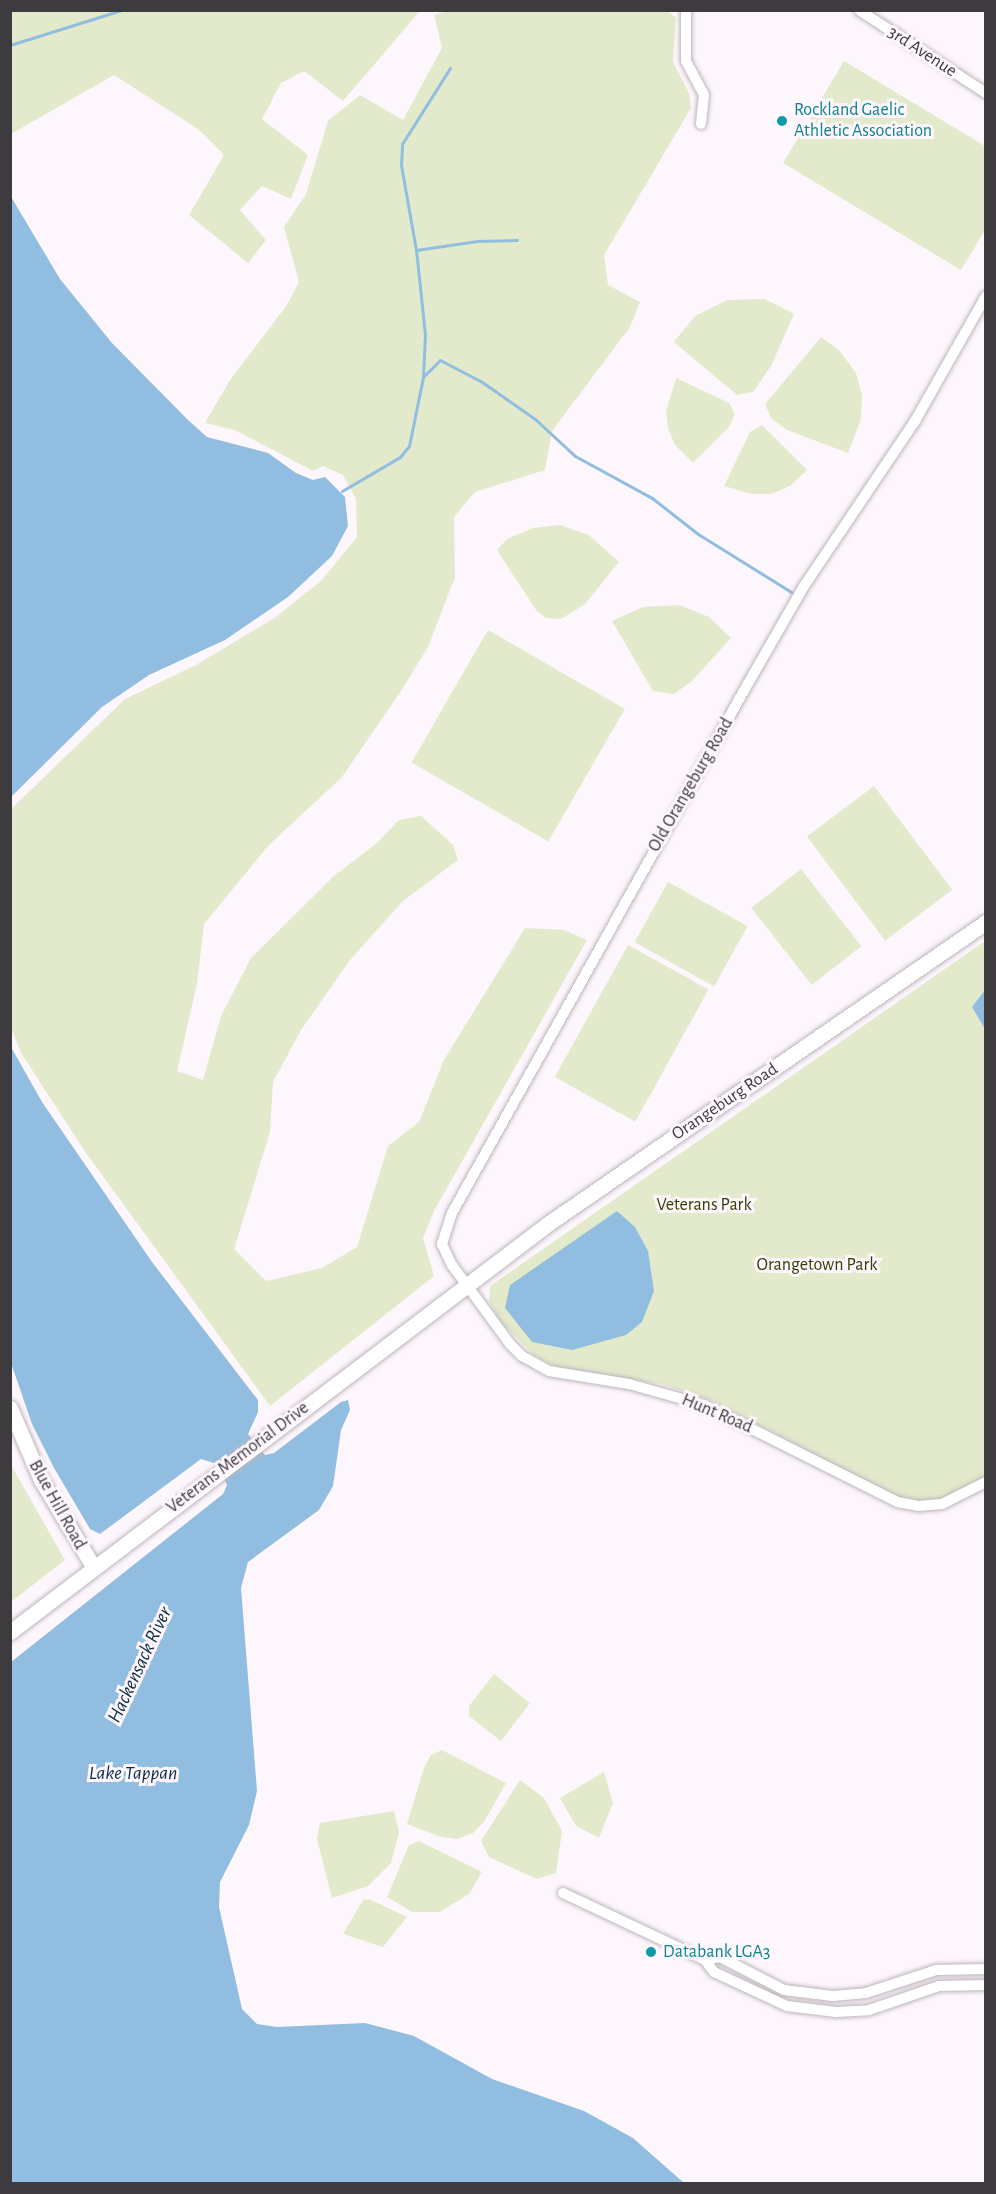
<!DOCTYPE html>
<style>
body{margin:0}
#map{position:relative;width:996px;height:2194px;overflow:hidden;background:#fef6fd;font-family:"Alegreya Sans",sans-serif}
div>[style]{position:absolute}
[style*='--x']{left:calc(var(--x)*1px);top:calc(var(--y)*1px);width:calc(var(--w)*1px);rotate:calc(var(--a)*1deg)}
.green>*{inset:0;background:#e3eacb;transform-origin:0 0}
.water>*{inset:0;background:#91bee0}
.stream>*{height:3px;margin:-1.5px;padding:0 1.5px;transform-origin:1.5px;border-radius:1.5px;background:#91bee0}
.roads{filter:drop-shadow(0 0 2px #bdb5bc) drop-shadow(0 0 2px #bdb5bc)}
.street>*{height:10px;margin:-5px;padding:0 5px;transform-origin:5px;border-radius:5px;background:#fff}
.secondary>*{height:15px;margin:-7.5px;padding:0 7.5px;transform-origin:7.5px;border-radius:7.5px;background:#fff}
.dots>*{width:16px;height:16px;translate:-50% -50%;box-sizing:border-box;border:3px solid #fef6fd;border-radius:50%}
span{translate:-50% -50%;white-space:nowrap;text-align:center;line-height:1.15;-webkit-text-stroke:6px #fef6fd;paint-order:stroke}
.street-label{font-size:18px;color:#3e3b3e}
.culture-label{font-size:18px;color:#0d838f}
.left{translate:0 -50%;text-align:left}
.park-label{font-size:18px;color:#363e02}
.water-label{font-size:20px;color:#082d45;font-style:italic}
.frame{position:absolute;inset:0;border:12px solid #3e3b3e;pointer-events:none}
</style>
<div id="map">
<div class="green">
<i style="clip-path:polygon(11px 10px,420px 10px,420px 11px,343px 101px,304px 71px,281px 83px,262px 119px,308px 155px,291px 199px,262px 186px,240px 210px,266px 240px,248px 263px,189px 215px,224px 155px,198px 129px,114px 75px,11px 134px)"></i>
<i style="clip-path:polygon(449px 10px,668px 11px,676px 18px,673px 62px,689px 93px,691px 108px,604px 255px,608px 285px,640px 302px,630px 327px,552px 431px,545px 470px,475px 492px,454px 517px,455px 577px,428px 647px,401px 691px,342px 777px,268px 846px,204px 924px,197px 984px,177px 1071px,203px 1080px,221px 1016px,251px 958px,334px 876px,377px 843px,399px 820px,421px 816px,453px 845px,458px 860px,403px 901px,350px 960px,301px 1030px,273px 1082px,270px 1132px,234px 1249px,266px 1281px,322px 1268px,357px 1247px,388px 1146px,419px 1122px,444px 1060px,525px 928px,564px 930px,587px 940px,434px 1211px,423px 1238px,434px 1276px,270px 1406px,86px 1153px,21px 1053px,10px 1025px,11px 809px,125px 699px,196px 665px,276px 617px,322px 580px,357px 537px,356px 499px,343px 475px,323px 466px,313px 471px,235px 430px,205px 423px,230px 380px,287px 305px,299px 282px,284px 227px,306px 194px,328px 121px,360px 95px,403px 120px,442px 48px,434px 15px)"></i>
<i style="clip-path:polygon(844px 61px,985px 146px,985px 230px,961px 270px,783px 163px)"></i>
<i style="clip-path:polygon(765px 299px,794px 314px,771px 366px,753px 392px,737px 395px,674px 342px,695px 316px,727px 300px)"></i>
<i style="clip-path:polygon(821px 337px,839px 350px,856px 373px,862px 395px,861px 419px,848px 453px,787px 430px,771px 418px,765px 404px)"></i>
<i style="clip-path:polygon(676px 378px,729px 403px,735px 414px,729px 427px,693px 463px,675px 445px,668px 428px,666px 412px)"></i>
<i style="clip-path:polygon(762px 425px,807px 470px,790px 486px,771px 494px,752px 494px,724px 486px,750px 432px)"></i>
<i style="clip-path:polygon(560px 525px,589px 535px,619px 562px,585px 604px,561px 619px,546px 618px,536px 610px,497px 550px,507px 539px,533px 528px)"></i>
<i style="clip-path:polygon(679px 605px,709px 617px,731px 638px,692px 681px,674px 694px,653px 691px,612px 621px,643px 607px)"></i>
<i style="left:488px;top:630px;width:158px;height:153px;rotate:30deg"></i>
<i style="left:874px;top:786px;width:130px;height:84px;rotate:53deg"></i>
<i style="left:801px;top:869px;width:98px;height:63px;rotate:52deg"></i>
<i style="left:668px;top:882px;width:91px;height:69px;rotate:29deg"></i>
<i style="clip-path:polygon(985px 941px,985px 1477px,956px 1494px,928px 1503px,897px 1498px,713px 1401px,661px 1384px,560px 1369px,534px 1355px,501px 1323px,489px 1301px,490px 1286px)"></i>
<i style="left:628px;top:945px;width:92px;height:151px;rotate:29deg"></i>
<i style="clip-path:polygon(11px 1465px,65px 1560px,11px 1602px,10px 1602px)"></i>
<i style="clip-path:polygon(494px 1674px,530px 1703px,501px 1741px,469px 1716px,469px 1706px)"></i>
<i style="clip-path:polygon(442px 1750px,506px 1783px,484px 1822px,473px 1833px,457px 1839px,441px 1837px,407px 1824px,424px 1768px,431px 1755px)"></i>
<i style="clip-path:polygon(604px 1772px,613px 1803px,599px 1838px,576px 1826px,560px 1798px)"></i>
<i style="clip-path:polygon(520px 1780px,544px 1798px,562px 1831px,556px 1873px,537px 1879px,489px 1857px,481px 1841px)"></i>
<i style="clip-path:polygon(394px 1811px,399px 1832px,391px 1863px,368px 1886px,332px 1898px,317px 1839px,320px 1823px)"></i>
<i style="clip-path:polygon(419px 1841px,482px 1872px,469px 1894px,440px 1912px,412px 1912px,387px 1897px,409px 1845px)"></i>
<i style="clip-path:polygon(369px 1899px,407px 1917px,383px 1947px,343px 1934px,363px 1900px)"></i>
</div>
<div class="water">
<i style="clip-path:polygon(10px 195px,60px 279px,112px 343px,188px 420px,207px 437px,268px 453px,296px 473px,313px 480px,325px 477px,345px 497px,348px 526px,332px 556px,288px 597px,225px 640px,149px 675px,102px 707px,11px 797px)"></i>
<i style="clip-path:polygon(985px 990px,985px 1029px,972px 1007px)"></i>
<i style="clip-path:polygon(11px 1047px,42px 1102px,152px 1262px,258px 1400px,258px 1412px,248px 1434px,265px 1455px,274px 1453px,341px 1402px,348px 1400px,350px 1410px,341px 1430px,333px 1486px,319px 1510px,248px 1562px,241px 1588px,257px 1791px,249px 1825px,220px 1882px,219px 1907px,242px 2009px,257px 2024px,277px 2027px,365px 2023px,414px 2036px,492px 2079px,584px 2111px,633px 2138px,684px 2183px,11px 2183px,11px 1662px,223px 1494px,227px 1485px,217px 1464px,201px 1459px,100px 1534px,90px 1529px,54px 1468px,32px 1424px,11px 1363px)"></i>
<i style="clip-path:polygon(617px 1211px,635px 1227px,648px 1251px,654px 1291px,642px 1322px,626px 1335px,572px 1350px,532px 1342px,505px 1308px,510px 1285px)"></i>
</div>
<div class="stream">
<i style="--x:10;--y:45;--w:117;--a:-17.4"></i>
<i style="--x:416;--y:250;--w:86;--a:-100"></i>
<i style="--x:401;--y:165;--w:21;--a:-87"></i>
<i style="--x:402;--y:144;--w:90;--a:-57.7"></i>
<i style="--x:423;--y:377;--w:42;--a:-87.3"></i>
<i style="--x:425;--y:335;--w:85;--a:-96"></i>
<i style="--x:416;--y:250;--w:62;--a:-8.4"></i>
<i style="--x:477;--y:241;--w:40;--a:-1.4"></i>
<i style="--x:342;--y:491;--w:67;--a:-30.4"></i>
<i style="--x:400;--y:457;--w:14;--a:-51"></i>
<i style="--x:409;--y:446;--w:70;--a:-78.5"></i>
<i style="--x:423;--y:377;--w:24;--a:-45"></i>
<i style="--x:440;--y:360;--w:47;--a:27.6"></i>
<i style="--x:482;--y:382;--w:65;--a:34.9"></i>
<i style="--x:535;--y:419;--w:54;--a:42.8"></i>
<i style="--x:575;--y:456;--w:88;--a:28.6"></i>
<i style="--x:652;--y:498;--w:58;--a:38"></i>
<i style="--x:698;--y:534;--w:110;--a:31.9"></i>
</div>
<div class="roads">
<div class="street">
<i style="--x:686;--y:10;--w:51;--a:90"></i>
<i style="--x:686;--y:61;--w:38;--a:62"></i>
<i style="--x:704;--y:95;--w:29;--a:96"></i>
<i style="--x:859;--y:10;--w:152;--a:33.2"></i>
<i style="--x:986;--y:296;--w:144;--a:119.6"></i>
<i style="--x:915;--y:421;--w:199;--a:123.9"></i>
<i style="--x:804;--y:586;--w:116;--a:119.9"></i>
<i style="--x:746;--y:687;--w:603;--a:119.2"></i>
<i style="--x:452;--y:1213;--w:33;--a:108"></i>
<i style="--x:442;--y:1244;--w:23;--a:65"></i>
<i style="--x:452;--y:1265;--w:98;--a:53.7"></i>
<i style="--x:510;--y:1344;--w:17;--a:45"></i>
<i style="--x:522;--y:1356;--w:31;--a:29"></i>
<i style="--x:549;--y:1371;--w:81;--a:9.2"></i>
<i style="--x:629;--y:1384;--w:78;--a:15.6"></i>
<i style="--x:704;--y:1405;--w:217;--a:26.6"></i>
<i style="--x:898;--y:1502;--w:20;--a:11"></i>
<i style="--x:918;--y:1506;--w:24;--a:-5"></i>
<i style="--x:942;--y:1504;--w:49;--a:-26.6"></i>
<i style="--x:563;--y:1893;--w:157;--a:25.3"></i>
<i style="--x:705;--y:1960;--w:15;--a:53"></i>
<i style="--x:714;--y:1972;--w:81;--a:25"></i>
<i style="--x:787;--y:2006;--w:49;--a:7"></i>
<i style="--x:836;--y:2012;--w:33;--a:-3"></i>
<i style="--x:869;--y:2010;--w:74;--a:-18.9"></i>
<i style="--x:939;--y:1986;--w:47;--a:-1.2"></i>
<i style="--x:705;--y:1960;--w:15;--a:-11"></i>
<i style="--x:720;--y:1957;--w:72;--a:27.3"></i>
<i style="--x:784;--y:1990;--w:49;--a:7"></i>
<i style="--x:833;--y:1996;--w:33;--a:-5"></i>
<i style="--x:866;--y:1993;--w:74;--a:-18.2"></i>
<i style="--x:936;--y:1970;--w:50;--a:-1.1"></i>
</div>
<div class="secondary">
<i style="--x:10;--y:1408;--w:78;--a:66.7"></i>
<i style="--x:41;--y:1480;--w:103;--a:58.9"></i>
<i style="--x:10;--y:1632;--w:677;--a:-37.19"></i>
<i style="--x:549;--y:1223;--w:531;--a:-34.56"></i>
</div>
</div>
<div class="dots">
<i style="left:782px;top:121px;background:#0f9aa8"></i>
<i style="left:651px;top:1952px;background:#0f9aa8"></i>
</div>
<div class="street-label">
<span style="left:922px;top:52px;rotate:33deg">3rd Avenue</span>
<span style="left:691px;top:785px;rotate:-60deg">Old Orangeburg Road</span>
<span style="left:725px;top:1102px;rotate:-34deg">Orangeburg Road</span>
<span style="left:717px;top:1414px;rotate:23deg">Hunt Road</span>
<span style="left:238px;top:1458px;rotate:-37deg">Veterans Memorial Drive</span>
<span style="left:57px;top:1505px;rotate:61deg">Blue Hill Road</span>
</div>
<div class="culture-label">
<span class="left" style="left:794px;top:121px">Rockland Gaelic<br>Athletic Association</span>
<span class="left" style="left:663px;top:1952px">Databank LGA3</span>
</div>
<div class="park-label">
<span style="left:704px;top:1205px">Veterans Park</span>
<span style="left:817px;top:1265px">Orangetown Park</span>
</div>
<div class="water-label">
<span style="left:140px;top:1665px;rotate:-65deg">Hackensack River</span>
<span style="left:133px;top:1773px">Lake Tappan</span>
</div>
<div class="frame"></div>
</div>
